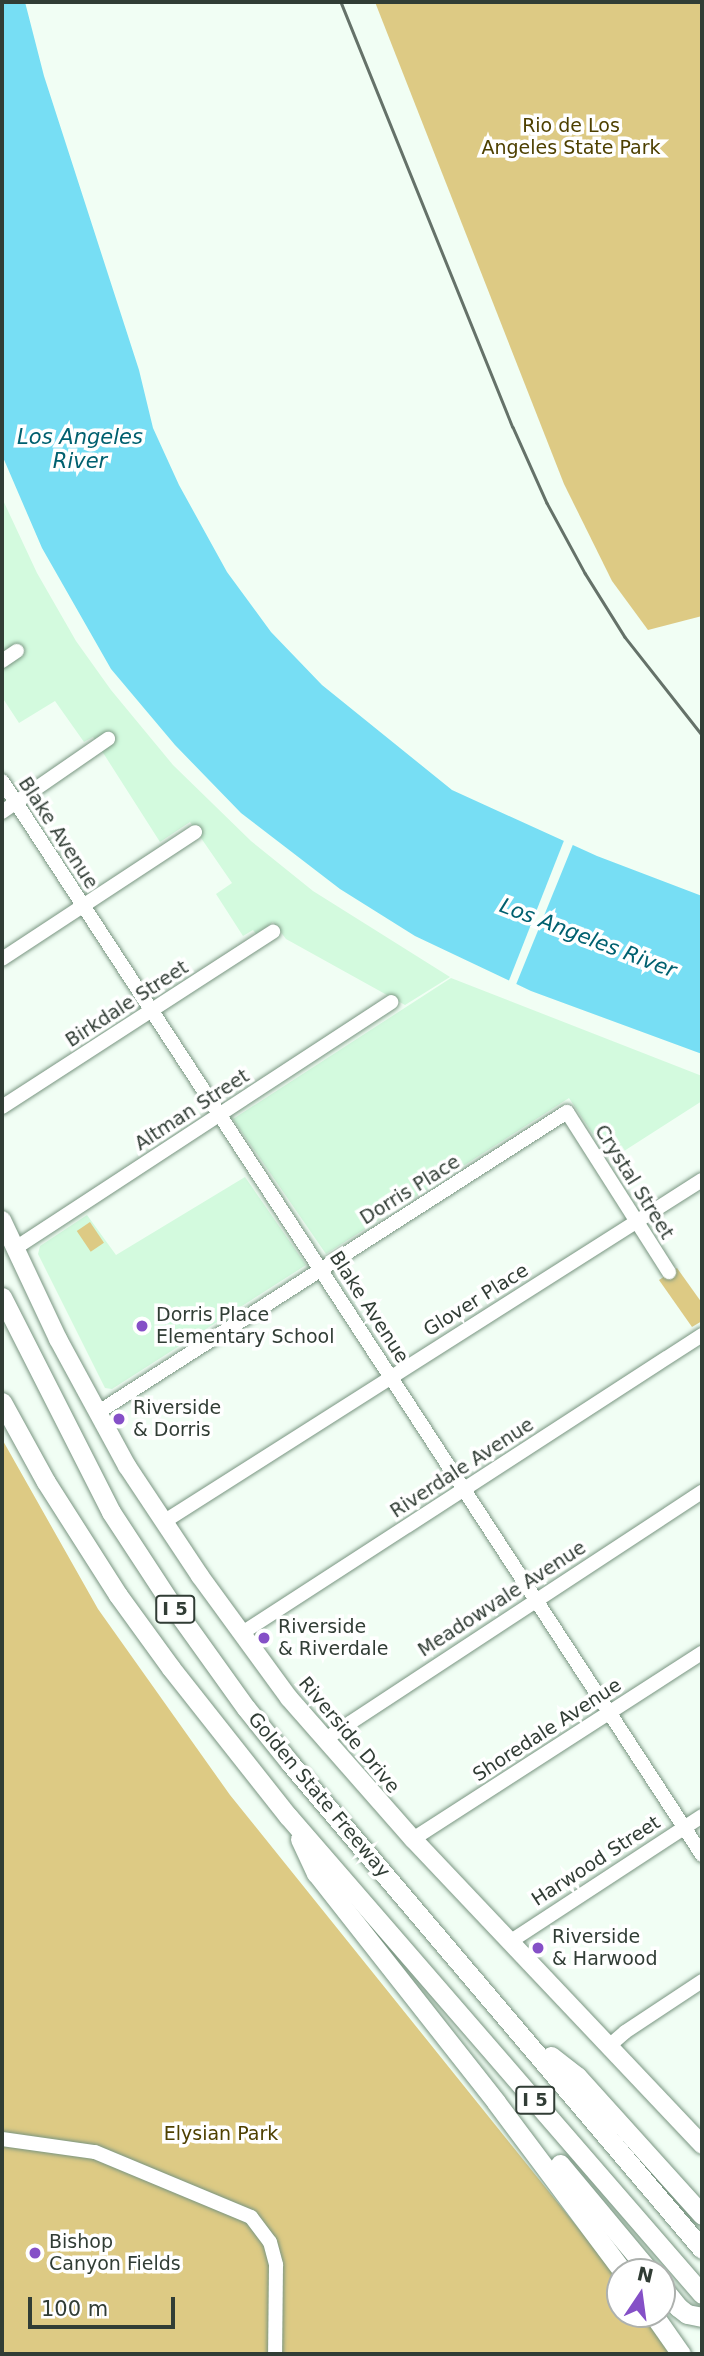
<!DOCTYPE html>
<style>
body{margin:0}
#map{position:relative;width:704px;height:2356px;overflow:hidden;background:#f1fef4;font-family:"DejaVu Sans",sans-serif}
div>[style]{position:absolute}
[style*='--x']{left:calc(var(--x)*1px);top:calc(var(--y)*1px);width:calc(var(--w)*1px);rotate:calc(var(--a)*1deg)}
.built>*{inset:0;background:#d3fade}
.green>*{inset:0;background:#ddca84;transform-origin:0 0}
.water>*{inset:0;background:#77def4}
.pier>*{inset:0;background:#f1fef4}
.roads{filter:drop-shadow(0 0 2px #799581) drop-shadow(0 0 2px #799581)}
.minor>*{height:14px;margin:-7px;padding:0 7px;transform-origin:7px;border-radius:7px;background:#fff}
.major>*{height:18px;margin:-9px;padding:0 9px;transform-origin:9px;border-radius:9px;background:#fff}
.highway>*{height:19px;margin:-9.5px;padding:0 9.5px;transform-origin:9.5px;border-radius:9.5px;background:#fff}
.rail>*{height:2.5px;margin:-1.25px;padding:0 1.25px;transform-origin:1.25px;border-radius:1.25px;background:#657269}
.dots>*{width:19px;height:19px;translate:-50% -50%;box-sizing:border-box;border:4px solid #fff;border-radius:50%}
span{translate:-50% -50%;white-space:nowrap;text-align:center;line-height:1.15;-webkit-text-stroke:7px #fff;paint-order:stroke}
.shield-label span{padding:2px 5px;background:#fff;border:2px solid;border-radius:5px;-webkit-text-stroke-width:0}
.shield-label{font-size:18px;color:#313d35;font-weight:700}
.park-label{font-size:19px;color:#4e4000}
.street-label{font-size:19px;color:#313d35}
.poi-label{font-size:19px;color:#313d35}
.left{translate:0 -50%;text-align:left}
.water-label{font-size:21px;color:#00606f;font-style:italic}
.frame{position:absolute;inset:0;border:4px solid #313d35;pointer-events:none}
.north{position:absolute;left:606px;top:2258px;width:70px;height:70px;box-sizing:border-box;background:#fff;border:2px solid #adb1ae;border-radius:50%;rotate:13deg;font-size:19px;font-weight:700;line-height:28px;text-align:center;color:#313d35}
.north::after{content:'';display:block;margin:auto;width:24px;height:32px;background:#8550c7;clip-path:polygon(50% 0,100% 100%,50% 72%,0 100%)}
.scale{position:absolute;left:28px;top:2297px;width:147px;height:32px;box-sizing:border-box;border:4px solid #313d35;border-top:0;padding-left:9px;font-size:21px;line-height:24px;white-space:nowrap;color:#313d35;-webkit-text-stroke:5px #fff;paint-order:stroke}
</style>
<div id="map">
<div class="built">
<i style="clip-path:polygon(2px 498px,37px 573px,76px 641px,111px 690px,173px 765px,251px 841px,313px 891px,450px 977px,405px 1005px,286px 939px,273px 922px,256px 934px,253px 930px,243px 936px,216px 894px,232px 883px,190px 822px,160px 842px,93px 737px,84px 742px,55px 701px,19px 723px,2px 697px)"></i>
<i style="clip-path:polygon(451px 978px,702px 1076px,702px 1101px,610px 1160px,569px 1098px,326px 1254px,233px 1119px)"></i>
<i style="clip-path:polygon(245px 1177px,306px 1265px,112px 1389px,105px 1388px,38px 1254px,40px 1246px,87px 1215px,116px 1255px)"></i>
</div>
<div class="green">
<i style="clip-path:polygon(375px 2px,702px 2px,702px 616px,648px 630px,612px 581px,564px 484px)"></i>
<i style="left:90px;top:1222px;width:25px;height:16px;rotate:56deg"></i>
<i style="clip-path:polygon(677px 1268px,702px 1303px,702px 1321px,692px 1327px,659px 1280px)"></i>
<i style="clip-path:polygon(2px 1439px,98px 1609px,230px 1795px,620px 2280px,620px 2314px,643px 2314px,671px 2354px,2px 2354px)"></i>
</div>
<div class="water">
<i style="clip-path:polygon(2px 2px,25px 2px,44px 76px,139px 370px,153px 428px,179px 485px,227px 572px,271px 632px,322px 685px,452px 790px,597px 856px,702px 896px,702px 1054px,531px 991px,415px 936px,340px 889px,241px 813px,175px 745px,111px 669px,42px 548px,2px 455px)"></i>
</div>
<div class="pier">
<i style="clip-path:polygon(565px 838px,574px 842px,515px 987px,508px 983px)"></i>
</div>
<div class="roads">
<div class="minor">
<i style="--x:2;--y:661;--w:18;--a:-34"></i>
<i style="--x:2;--y:781;--w:1282;--a:56.9"></i>
<i style="--x:2;--y:812;--w:129;--a:-34.6"></i>
<i style="--x:2;--y:959;--w:231;--a:-33.3"></i>
<i style="--x:2;--y:1107;--w:323;--a:-32.9"></i>
<i style="--x:14;--y:1249;--w:451;--a:-33.2"></i>
<i style="--x:97;--y:1413;--w:558;--a:-32.64"></i>
<i style="--x:567;--y:1112;--w:190;--a:57.5"></i>
<i style="--x:165;--y:1521;--w:636;--a:-32.42"></i>
<i style="--x:242;--y:1633;--w:548;--a:-32.94"></i>
<i style="--x:324;--y:1740;--w:452;--a:-33.3"></i>
<i style="--x:413;--y:1839;--w:344;--a:-32.8"></i>
<i style="--x:511;--y:1941;--w:228;--a:-33.2"></i>
<i style="--x:609;--y:2046;--w:21;--a:-41"></i>
<i style="--x:625;--y:2032;--w:92;--a:-33.5"></i>
<i style="--x:2;--y:2139;--w:94;--a:8"></i>
<i style="--x:95;--y:2152;--w:169;--a:22.6"></i>
<i style="--x:251;--y:2217;--w:31;--a:53"></i>
<i style="--x:270;--y:2242;--w:24;--a:75"></i>
<i style="--x:276;--y:2265;--w:89;--a:90.6"></i>
</div>
<div class="major">
<i style="--x:2;--y:1220;--w:132;--a:64.8"></i>
<i style="--x:58;--y:1339;--w:145;--a:61.5"></i>
<i style="--x:127;--y:1466;--w:132;--a:56.4"></i>
<i style="--x:200;--y:1576;--w:151;--a:53.9"></i>
<i style="--x:289;--y:1698;--w:188;--a:48.7"></i>
<i style="--x:413;--y:1839;--w:421;--a:46.6"></i>
</div>
<div class="highway">
<i style="--x:2;--y:1297;--w:241;--a:63.1"></i>
<i style="--x:111;--y:1512;--w:108;--a:56.8"></i>
<i style="--x:170;--y:1602;--w:130;--a:54.4"></i>
<i style="--x:246;--y:1708;--w:70;--a:51.3"></i>
<i style="--x:290;--y:1763;--w:637;--a:49.71"></i>
<i style="--x:2;--y:1402;--w:91;--a:61.2"></i>
<i style="--x:46;--y:1482;--w:134;--a:57.5"></i>
<i style="--x:118;--y:1595;--w:90;--a:54"></i>
<i style="--x:171;--y:1668;--w:189;--a:51.7"></i>
<i style="--x:288;--y:1816;--w:632;--a:49.1"></i>
<i style="--x:300;--y:1839;--w:38;--a:65"></i>
<i style="--x:316;--y:1873;--w:291;--a:51.8"></i>
<i style="--x:496;--y:2102;--w:212;--a:53.2"></i>
<i style="--x:551;--y:2056;--w:33;--a:38"></i>
<i style="--x:577;--y:2076;--w:187;--a:48"></i>
<i style="--x:560;--y:2164;--w:141;--a:50.2"></i>
<i style="--x:662;--y:2287;--w:26;--a:51"></i>
<i style="--x:678;--y:2307;--w:11;--a:38"></i>
<i style="--x:687;--y:2314;--w:15;--a:11"></i>
<i style="--x:653;--y:2314;--w:49;--a:55"></i>
</div>
</div>
<div class="rail">
<i style="--x:341;--y:2;--w:458;--a:68"></i>
<i style="--x:513;--y:427;--w:83;--a:65.9"></i>
<i style="--x:547;--y:503;--w:80;--a:61.5"></i>
<i style="--x:585;--y:573;--w:75;--a:58"></i>
<i style="--x:625;--y:637;--w:125;--a:51.8"></i>
</div>
<div class="dots">
<i style="left:142px;top:1326px;background:#8550c7"></i>
<i style="left:119px;top:1419px;background:#8550c7"></i>
<i style="left:264px;top:1638px;background:#8550c7"></i>
<i style="left:538px;top:1948px;background:#8550c7"></i>
<i style="left:35px;top:2253px;background:#8550c7"></i>
</div>
<div class="shield-label">
<span style="left:175px;top:1609px">I 5</span>
<span style="left:535px;top:2100px">I 5</span>
</div>
<div class="park-label">
<span style="left:571px;top:137px">Rio de Los<br>Angeles State Park</span>
<span style="left:221px;top:2134px">Elysian Park</span>
</div>
<div class="street-label">
<span style="left:58px;top:833px;rotate:57deg">Blake Avenue</span>
<span style="left:127px;top:1004px;rotate:-33deg">Birkdale Street</span>
<span style="left:192px;top:1110px;rotate:-33deg">Altman Street</span>
<span style="left:634px;top:1182px;rotate:58deg">Crystal Street</span>
<span style="left:410px;top:1190px;rotate:-32deg">Dorris Place</span>
<span style="left:476px;top:1300px;rotate:-32deg">Glover Place</span>
<span style="left:369px;top:1307px;rotate:57deg">Blake Avenue</span>
<span style="left:462px;top:1468px;rotate:-33deg">Riverdale Avenue</span>
<span style="left:502px;top:1599px;rotate:-33deg">Meadowvale Avenue</span>
<span style="left:547px;top:1730px;rotate:-33deg">Shoredale Avenue</span>
<span style="left:349px;top:1735px;rotate:50deg">Riverside Drive</span>
<span style="left:319px;top:1795px;rotate:50deg">Golden State Freeway</span>
<span style="left:596px;top:1861px;rotate:-33deg">Harwood Street</span>
</div>
<div class="poi-label">
<span class="left" style="left:156px;top:1326px">Dorris Place<br>Elementary School</span>
<span class="left" style="left:133px;top:1419px">Riverside<br>&amp; Dorris</span>
<span class="left" style="left:278px;top:1638px">Riverside<br>&amp; Riverdale</span>
<span class="left" style="left:552px;top:1948px">Riverside<br>&amp; Harwood</span>
<span class="left" style="left:49px;top:2253px">Bishop<br>Canyon Fields</span>
</div>
<div class="water-label">
<span style="left:80px;top:449px">Los Angeles<br>River</span>
<span style="left:588px;top:938px;rotate:21deg">Los Angeles River</span>
</div>
<div class="frame"></div>
<div class="north">N</div>
<div class="scale">100 m</div>
</div>
